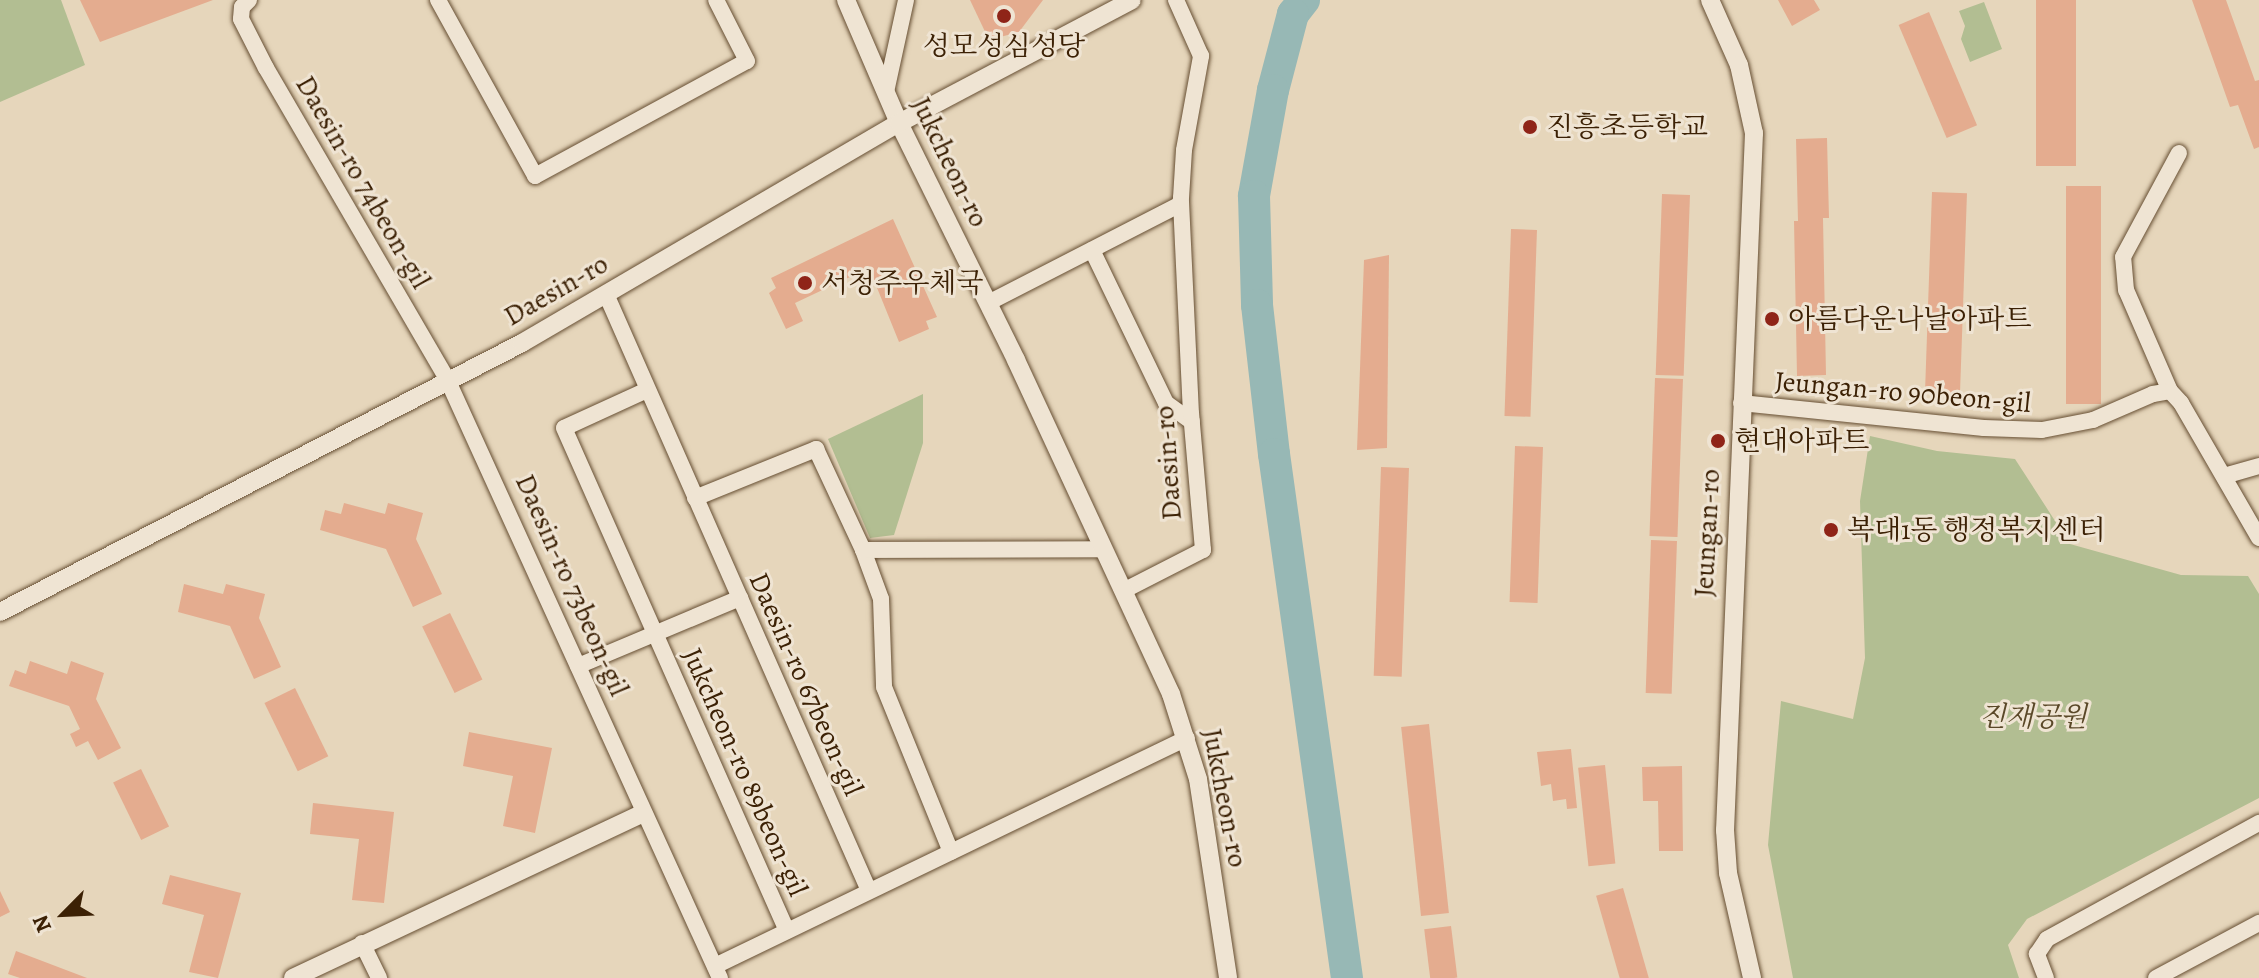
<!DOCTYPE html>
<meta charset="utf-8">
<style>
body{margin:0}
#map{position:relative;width:2259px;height:978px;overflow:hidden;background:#e6d6bb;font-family:Alegreya,"Noto Serif KR",serif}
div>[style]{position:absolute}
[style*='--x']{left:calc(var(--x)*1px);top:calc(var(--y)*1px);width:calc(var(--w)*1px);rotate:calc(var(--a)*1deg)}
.green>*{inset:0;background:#b2be92}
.river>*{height:32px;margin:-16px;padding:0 16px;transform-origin:16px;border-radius:16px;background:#97b8b5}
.building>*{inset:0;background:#e4ac8f;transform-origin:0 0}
.roads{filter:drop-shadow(0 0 2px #664e32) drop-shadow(0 0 2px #664e32)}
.minor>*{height:16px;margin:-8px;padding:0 8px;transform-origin:8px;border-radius:8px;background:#efe4d3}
.tertiary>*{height:18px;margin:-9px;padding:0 9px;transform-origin:9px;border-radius:9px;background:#efe4d3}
.dots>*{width:22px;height:22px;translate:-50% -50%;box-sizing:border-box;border:4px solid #efe4d3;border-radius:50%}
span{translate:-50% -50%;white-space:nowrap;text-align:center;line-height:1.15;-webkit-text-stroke:6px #efe4d3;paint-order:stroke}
.poi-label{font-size:28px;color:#3c2105}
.left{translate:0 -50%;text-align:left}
.street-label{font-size:28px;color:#3c2105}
.park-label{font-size:28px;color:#5a4828;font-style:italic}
.north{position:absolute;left:24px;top:874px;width:80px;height:80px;-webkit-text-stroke:6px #efe4d3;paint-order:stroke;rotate:246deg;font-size:22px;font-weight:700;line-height:32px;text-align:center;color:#3c2105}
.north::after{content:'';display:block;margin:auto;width:28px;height:36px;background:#3c2105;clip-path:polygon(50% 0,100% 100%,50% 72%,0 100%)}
</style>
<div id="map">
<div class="green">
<i style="clip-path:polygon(0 0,61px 0,85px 65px,0 102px)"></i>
<i style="clip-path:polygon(1984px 2px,2002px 49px,1970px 62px,1961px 39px,1965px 26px,1959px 11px)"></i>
<i style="clip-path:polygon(923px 394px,923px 443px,894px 535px,870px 538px,828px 439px)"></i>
<i style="clip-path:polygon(1870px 436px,1937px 451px,2015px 459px,2070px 544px,2181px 575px,2248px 576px,2259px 594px,2259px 798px,2027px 919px,2008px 945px,2019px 978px,1793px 978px,1768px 845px,1781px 701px,1853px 719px,1865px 658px,1860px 501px)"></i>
</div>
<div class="river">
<i style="--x:1304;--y:0;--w:18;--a:128"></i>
<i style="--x:1293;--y:14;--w:79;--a:104.7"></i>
<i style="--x:1273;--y:90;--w:108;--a:100.2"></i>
<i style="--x:1254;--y:196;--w:109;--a:88.4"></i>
<i style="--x:1257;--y:305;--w:150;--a:83.5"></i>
<i style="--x:1274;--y:454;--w:529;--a:82.07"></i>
</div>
<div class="building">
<i style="clip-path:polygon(80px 0,213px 0,100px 42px)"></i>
<i style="clip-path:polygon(970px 0,1043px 0,1019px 32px,989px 40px)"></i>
<i style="clip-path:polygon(1778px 0,1814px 0,1820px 10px,1792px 26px)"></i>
<i style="left:2036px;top:0;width:40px;height:166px"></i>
<i style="clip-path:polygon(2192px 0,2226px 0,2255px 81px,2259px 80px,2259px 147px,2254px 149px,2238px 105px,2230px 107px)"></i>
<i style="left:1929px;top:12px;width:123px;height:33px;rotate:67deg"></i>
<i style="clip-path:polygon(1827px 138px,1829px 218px,1823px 218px,1826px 375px,1797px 376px,1794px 221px,1798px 221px,1796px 139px)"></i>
<i style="left:2066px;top:186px;width:35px;height:218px"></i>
<i style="left:1932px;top:192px;width:35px;height:201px;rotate:2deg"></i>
<i style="left:1662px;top:194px;width:28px;height:181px;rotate:2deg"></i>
<i style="clip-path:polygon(893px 219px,937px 317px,926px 321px,929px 329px,899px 342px,869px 268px,795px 303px,803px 321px,786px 329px,769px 293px,776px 288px,771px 278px)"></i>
<i style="left:1511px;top:229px;width:26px;height:187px;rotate:2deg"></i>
<i style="clip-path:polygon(1389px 255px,1387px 448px,1357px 450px,1364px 260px)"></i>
<i style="left:1655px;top:378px;width:28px;height:158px;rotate:2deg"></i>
<i style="left:1515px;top:446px;width:28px;height:156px;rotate:2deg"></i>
<i style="left:1381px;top:467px;width:28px;height:209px;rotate:2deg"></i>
<i style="clip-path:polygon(344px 503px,385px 514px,388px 503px,423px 513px,416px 539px,442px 594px,413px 607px,386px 549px,320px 530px,325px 510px,341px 514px)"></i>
<i style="left:1651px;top:540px;width:26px;height:153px;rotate:2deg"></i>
<i style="clip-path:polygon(184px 584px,223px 594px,226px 584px,265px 594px,259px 618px,281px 667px,254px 679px,230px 626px,178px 612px)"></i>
<i style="left:450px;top:613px;width:74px;height:31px;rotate:64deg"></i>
<i style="clip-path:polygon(30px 661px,67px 674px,71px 661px,104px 673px,96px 699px,121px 748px,98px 760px,88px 741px,76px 747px,70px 734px,80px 729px,69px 706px,9px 686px,15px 670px,26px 674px)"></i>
<i style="left:295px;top:688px;width:76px;height:34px;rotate:64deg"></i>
<i style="left:1429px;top:724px;width:190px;height:28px;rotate:84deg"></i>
<i style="clip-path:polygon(469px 732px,552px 748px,535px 833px,503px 826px,513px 776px,463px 766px)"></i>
<i style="clip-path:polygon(1571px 749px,1577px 808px,1567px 809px,1566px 799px,1553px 801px,1551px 784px,1541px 786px,1537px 752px)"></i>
<i style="left:1605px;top:765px;width:99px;height:27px;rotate:84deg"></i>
<i style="clip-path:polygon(1682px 766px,1683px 851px,1659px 851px,1658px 801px,1643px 801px,1642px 767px)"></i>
<i style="left:141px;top:769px;width:64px;height:31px;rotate:64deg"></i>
<i style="clip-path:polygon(313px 803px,394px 812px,384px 903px,352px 900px,359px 839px,310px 834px)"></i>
<i style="clip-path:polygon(170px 875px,241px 893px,218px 978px,189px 972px,204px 915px,162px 904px)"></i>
<i style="left:1623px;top:888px;width:94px;height:28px;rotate:74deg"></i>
<i style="clip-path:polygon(0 891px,10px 912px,0 917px)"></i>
<i style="left:1451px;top:926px;width:52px;height:27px;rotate:83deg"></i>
<i style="clip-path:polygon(16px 951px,87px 978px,20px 978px,8px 974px)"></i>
</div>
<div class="roads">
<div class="minor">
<i style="--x:249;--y:0;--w:10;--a:135"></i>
<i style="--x:242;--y:7;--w:12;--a:95"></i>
<i style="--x:241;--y:19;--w:55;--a:63"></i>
<i style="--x:266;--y:68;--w:362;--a:59.8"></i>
<i style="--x:448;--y:381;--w:656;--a:65.51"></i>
<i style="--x:438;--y:0;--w:201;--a:61.1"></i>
<i style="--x:535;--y:176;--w:241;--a:-28.5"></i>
<i style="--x:747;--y:61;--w:68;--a:-116.9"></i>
<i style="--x:886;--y:92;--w:94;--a:-77.7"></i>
<i style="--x:1092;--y:250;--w:170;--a:64.2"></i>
<i style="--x:1166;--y:403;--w:32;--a:36"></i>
<i style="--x:606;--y:294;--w:652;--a:66.22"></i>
<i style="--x:988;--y:303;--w:217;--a:-27.2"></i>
<i style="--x:647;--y:390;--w:91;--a:155.4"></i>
<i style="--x:564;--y:428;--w:550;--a:66.09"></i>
<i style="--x:2170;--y:391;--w:110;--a:-113.5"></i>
<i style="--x:2126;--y:290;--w:33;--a:-95"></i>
<i style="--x:2123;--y:257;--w:118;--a:-61.7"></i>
<i style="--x:1741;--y:403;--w:244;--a:5.9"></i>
<i style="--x:1984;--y:428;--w:58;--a:2"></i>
<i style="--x:2042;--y:430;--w:52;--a:-11.1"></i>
<i style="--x:2093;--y:420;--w:65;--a:-23.4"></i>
<i style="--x:2153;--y:394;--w:17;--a:-10"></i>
<i style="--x:2170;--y:391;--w:16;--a:47"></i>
<i style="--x:2181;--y:403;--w:156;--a:60"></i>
<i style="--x:2224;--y:476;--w:36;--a:-16"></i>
<i style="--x:695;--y:498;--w:131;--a:-22"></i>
<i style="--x:816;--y:449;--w:111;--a:65"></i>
<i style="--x:863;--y:550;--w:52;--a:69.8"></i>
<i style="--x:881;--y:599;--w:88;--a:88"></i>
<i style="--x:884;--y:687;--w:178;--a:67.9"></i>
<i style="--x:863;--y:550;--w:240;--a:-0.2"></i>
<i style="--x:1123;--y:591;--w:90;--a:-27.1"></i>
<i style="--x:1203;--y:550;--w:137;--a:-95"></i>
<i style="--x:1191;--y:414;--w:216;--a:-92.7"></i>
<i style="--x:1181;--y:198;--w:48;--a:-86.4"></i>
<i style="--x:1184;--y:150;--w:96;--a:-79.7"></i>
<i style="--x:1201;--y:56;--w:61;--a:-114.1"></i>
<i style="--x:578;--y:666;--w:176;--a:-22.8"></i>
<i style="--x:362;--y:943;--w:39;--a:64"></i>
<i style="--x:715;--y:966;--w:524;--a:-25.78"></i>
<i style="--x:2046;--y:978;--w:26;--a:-111"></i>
<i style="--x:2037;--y:954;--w:18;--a:-56"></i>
<i style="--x:2047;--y:939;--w:242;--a:-28.7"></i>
<i style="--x:2156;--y:978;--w:117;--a:-28.1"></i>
</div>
<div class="tertiary">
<i style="--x:846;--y:0;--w:134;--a:66.7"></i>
<i style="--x:899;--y:123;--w:264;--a:63.7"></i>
<i style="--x:1016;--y:360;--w:368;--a:65.1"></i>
<i style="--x:1171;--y:694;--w:89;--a:72.4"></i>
<i style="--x:1198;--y:779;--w:201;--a:81.4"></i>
<i style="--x:1710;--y:0;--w:71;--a:66"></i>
<i style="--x:1739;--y:65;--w:70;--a:77.6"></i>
<i style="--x:1754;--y:133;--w:698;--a:92.38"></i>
<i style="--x:1725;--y:830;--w:43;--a:86"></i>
<i style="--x:1728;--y:873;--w:108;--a:77.1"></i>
<i style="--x:0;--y:612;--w:587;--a:-27.26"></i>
<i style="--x:522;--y:343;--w:436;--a:-30.3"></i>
<i style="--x:899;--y:123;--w:263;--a:-27.8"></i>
<i style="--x:293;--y:978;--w:387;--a:-25.2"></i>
</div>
</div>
<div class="dots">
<i style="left:1004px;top:16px;background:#8f2418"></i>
<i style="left:1530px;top:127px;background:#8f2418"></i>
<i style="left:805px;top:283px;background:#8f2418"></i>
<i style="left:1772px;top:319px;background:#8f2418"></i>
<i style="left:1718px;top:441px;background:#8f2418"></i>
<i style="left:1831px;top:530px;background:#8f2418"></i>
</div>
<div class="poi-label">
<span style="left:1004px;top:46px">성모성심성당</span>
<span class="left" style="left:1546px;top:127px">진흥초등학교</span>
<span class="left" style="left:821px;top:283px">서청주우체국</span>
<span class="left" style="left:1788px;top:319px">아름다운나날아파트</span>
<span class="left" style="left:1734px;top:441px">현대아파트</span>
<span class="left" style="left:1847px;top:530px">복대1동 행정복지센터</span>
</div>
<div class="street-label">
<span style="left:950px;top:162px;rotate:64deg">Jukcheon-ro</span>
<span style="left:363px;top:182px;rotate:60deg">Daesin-ro 74beon-gil</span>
<span style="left:556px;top:290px;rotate:-30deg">Daesin-ro</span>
<span style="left:1903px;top:392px;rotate:5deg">Jeungan-ro 90beon-gil</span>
<span style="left:1168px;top:463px;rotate:-94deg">Daesin-ro</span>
<span style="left:1707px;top:533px;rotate:-87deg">Jeungan-ro</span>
<span style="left:572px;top:585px;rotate:66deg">Daesin-ro 73beon-gil</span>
<span style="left:806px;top:684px;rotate:66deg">Daesin-ro 67beon-gil</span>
<span style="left:745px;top:772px;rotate:66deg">Jukcheon-ro 89beon-gil</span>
<span style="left:1225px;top:798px;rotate:79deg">Jukcheon-ro</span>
</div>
<div class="park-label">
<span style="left:2033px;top:717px">진재공원</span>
</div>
<div class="north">N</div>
</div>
